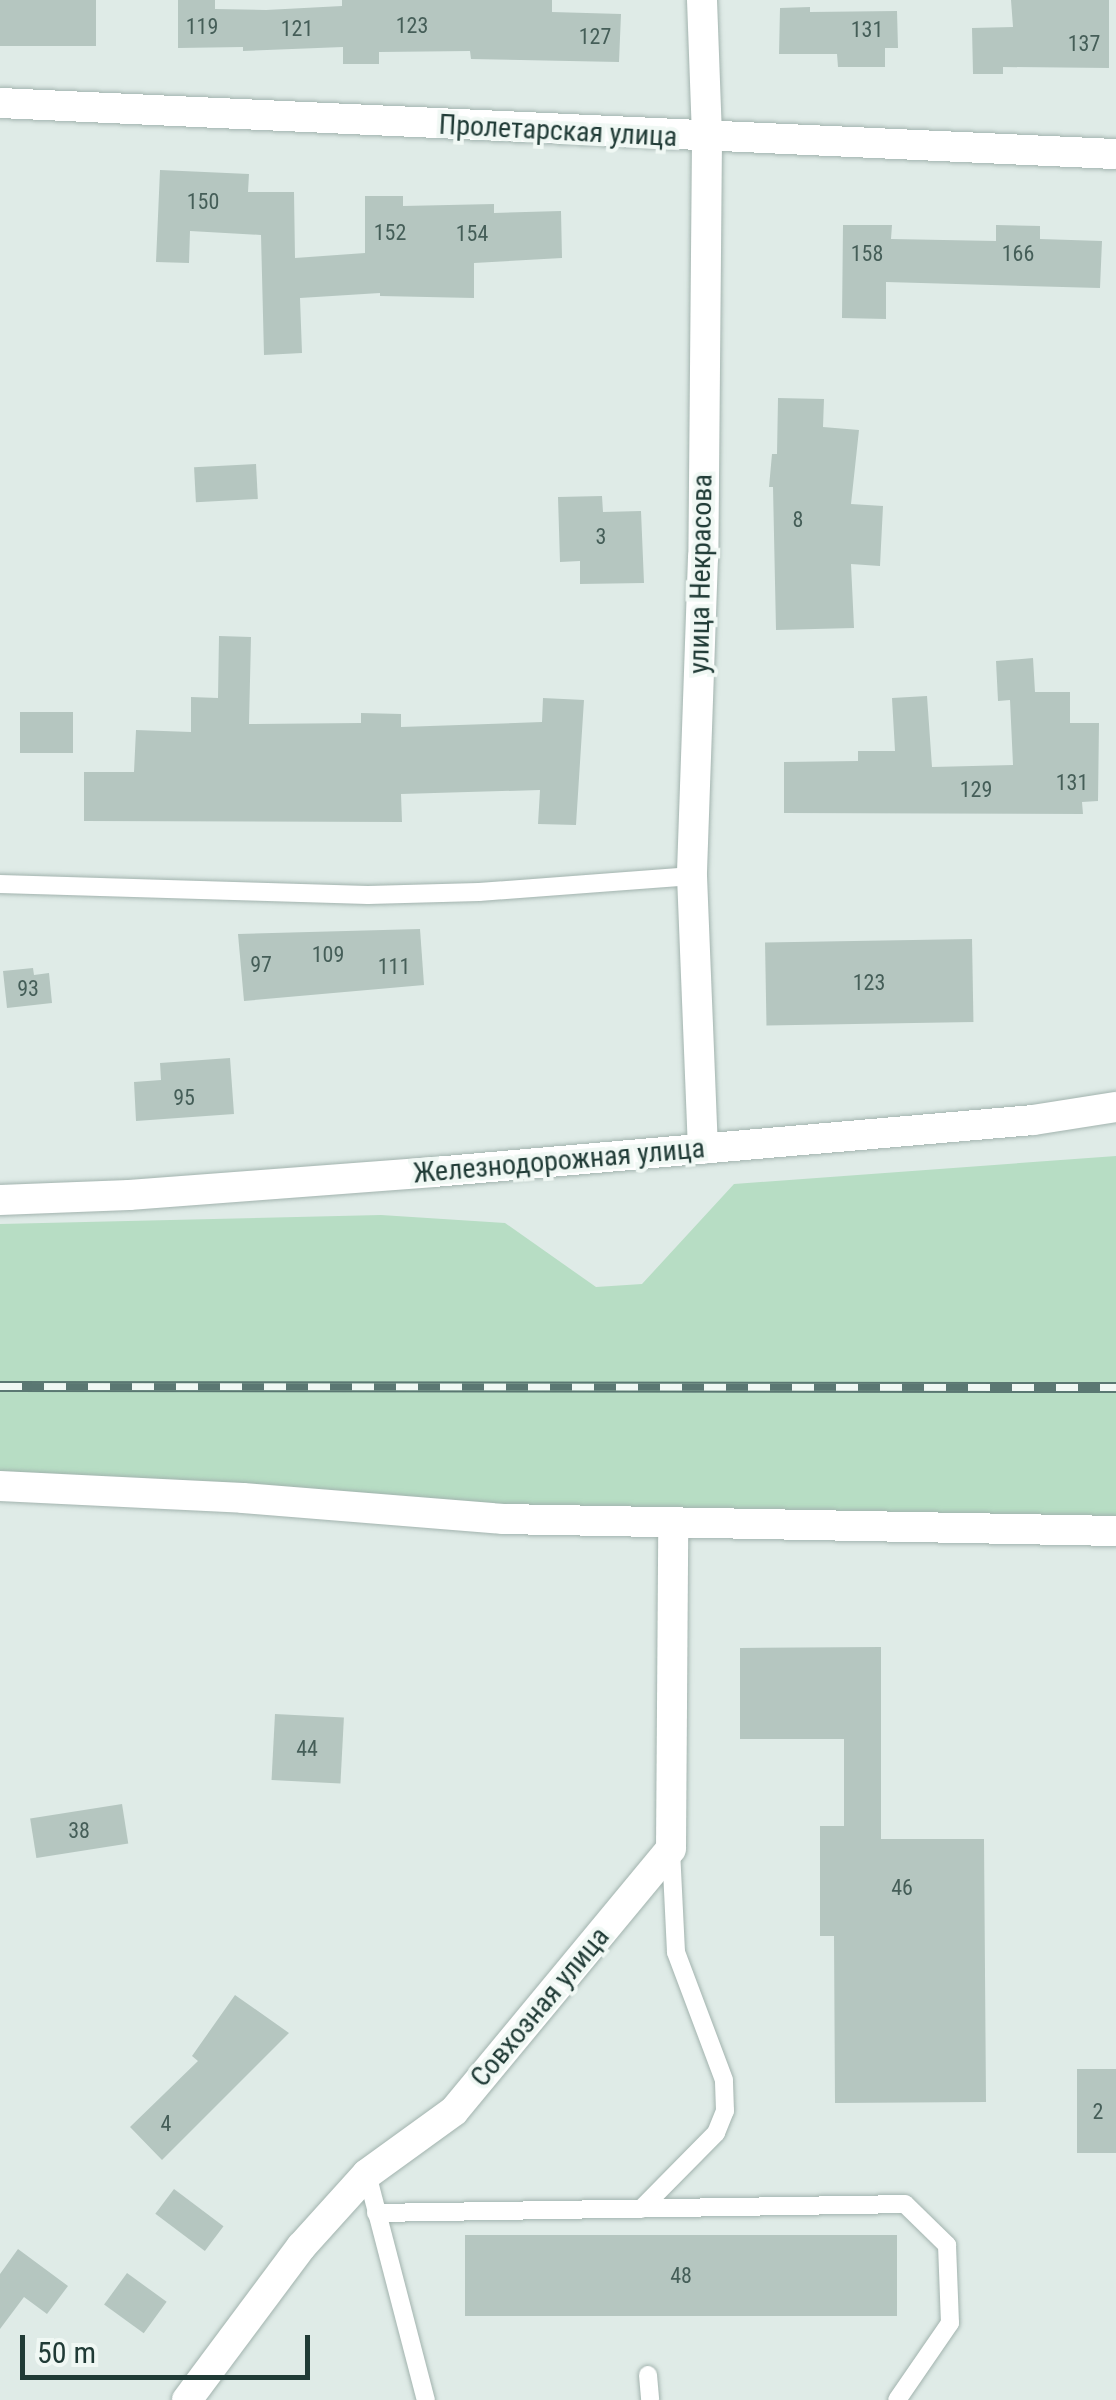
<!DOCTYPE html>
<meta charset="utf-8">
<style>
body{margin:0}
#map{position:relative;width:1116px;height:2400px;overflow:hidden;background:#dfebe7;font-family:"Roboto Condensed",sans-serif}
div>[style]{position:absolute}
[style*='--x']{left:calc(var(--x)*1px);top:calc(var(--y)*1px);width:calc(var(--w)*1px);rotate:calc(var(--a)*1deg)}
.green>*{inset:0;background:#b7ddc4}
.building>*{inset:0;background:#b5c6c0;transform-origin:0 0}
.roads{filter:drop-shadow(0 0 2px #a2b3ae) drop-shadow(0 0 2px #a2b3ae)}
.service>*{height:18px;margin:-9px;padding:0 9px;transform-origin:9px;border-radius:9px;background:#fff}
.minor>*{height:30px;margin:-15px;padding:0 15px;transform-origin:15px;border-radius:15px;background:#fff}
.secondary>*{height:30px;margin:-15px;padding:0 15px;transform-origin:15px;border-radius:15px;background:#fff}
.rail>*{height:11px;margin-top:-5.5px;transform-origin:0;background:repeating-linear-gradient(90deg,#f0f8f4 0 22px,#5a7772 0 44px);box-sizing:border-box;border-block:2px solid #5a7772}
span{translate:-50% -50%;white-space:nowrap;text-align:center;line-height:1.15;-webkit-text-stroke:8px #f0f8f4;paint-order:stroke}
.number-label{font-size:22px;color:#455e58}
.number-label span{-webkit-text-stroke-width:0}
.street-label{font-size:28px;color:#203b36}
.scale{position:absolute;left:20px;top:2335px;width:290px;height:45px;box-sizing:border-box;border:5px solid #203b36;border-top:0;padding-left:12px;font-size:30px;line-height:35px;white-space:nowrap;color:#203b36;-webkit-text-stroke:8px #f0f8f4;paint-order:stroke}
</style>
<div id="map">
<div class="green">
<i style="clip-path:polygon(1116px 1156px,1116px 1531px,0 1486px,0 1224px,381px 1215px,505px 1223px,596px 1287px,642px 1284px,734px 1184px)"></i>
</div>
<div class="building">
<i style="left:0;top:0;width:96px;height:46px"></i>
<i style="clip-path:polygon(178px 0,215px 0,215px 9px,266px 10px,342px 6px,342px 0,552px 0,552px 12px,621px 14px,619px 62px,471px 59px,470px 51px,379px 52px,379px 64px,343px 64px,343px 47px,243px 51px,243px 47px,178px 48px)"></i>
<i style="clip-path:polygon(1011px 0,1109px 0,1109px 68px,1003px 67px,1003px 74px,973px 74px,972px 28px,1013px 27px)"></i>
<i style="clip-path:polygon(810px 7px,810px 12px,897px 11px,898px 48px,885px 48px,885px 67px,838px 67px,837px 54px,779px 54px,780px 8px)"></i>
<i style="clip-path:polygon(160px 170px,249px 174px,248px 192px,294px 192px,295px 258px,365px 253px,365px 196px,403px 196px,403px 206px,494px 204px,494px 213px,561px 211px,562px 258px,474px 263px,474px 298px,380px 296px,380px 293px,300px 298px,302px 353px,264px 355px,261px 235px,190px 231px,189px 263px,156px 262px)"></i>
<i style="clip-path:polygon(843px 225px,892px 225px,891px 239px,996px 241px,996px 225px,1040px 226px,1040px 239px,1102px 241px,1100px 288px,886px 282px,886px 319px,842px 318px)"></i>
<i style="clip-path:polygon(778px 398px,824px 399px,823px 427px,859px 430px,851px 504px,883px 506px,880px 566px,851px 564px,854px 628px,776px 630px,773px 487px,769px 487px,772px 454px,777px 454px)"></i>
<i style="left:256px;top:464px;width:35px;height:62px;rotate:87deg"></i>
<i style="clip-path:polygon(602px 496px,603px 512px,641px 511px,644px 583px,580px 584px,580px 561px,560px 562px,558px 497px)"></i>
<i style="clip-path:polygon(219px 636px,251px 637px,249px 724px,361px 723px,361px 713px,401px 714px,401px 727px,542px 722px,543px 698px,584px 700px,576px 825px,538px 824px,540px 790px,401px 794px,402px 822px,84px 821px,84px 772px,134px 772px,136px 730px,191px 732px,191px 697px,218px 698px)"></i>
<i style="clip-path:polygon(1033px 658px,1035px 692px,1070px 692px,1070px 723px,1099px 723px,1098px 801px,1082px 802px,1083px 814px,784px 813px,784px 762px,858px 761px,858px 751px,895px 751px,892px 698px,927px 696px,932px 767px,1013px 765px,1010px 700px,998px 701px,996px 661px)"></i>
<i style="left:20px;top:712px;width:53px;height:41px"></i>
<i style="clip-path:polygon(420px 929px,424px 985px,244px 1001px,238px 934px)"></i>
<i style="left:972px;top:939px;width:83px;height:207px;rotate:89deg"></i>
<i style="clip-path:polygon(33px 968px,34px 975px,49px 973px,52px 1003px,7px 1008px,3px 971px)"></i>
<i style="clip-path:polygon(230px 1058px,234px 1114px,136px 1121px,134px 1082px,161px 1080px,160px 1063px)"></i>
<i style="clip-path:polygon(881px 1647px,881px 1839px,984px 1839px,986px 2102px,835px 2103px,834px 1936px,820px 1936px,820px 1826px,844px 1826px,844px 1739px,740px 1739px,740px 1648px)"></i>
<i style="left:275px;top:1714px;width:69px;height:66px;rotate:3deg"></i>
<i style="left:122px;top:1804px;width:40px;height:93px;rotate:81deg"></i>
<i style="clip-path:polygon(235px 1995px,289px 2033px,162px 2160px,130px 2127px,198px 2061px,192px 2056px)"></i>
<i style="left:1116px;top:2069px;width:84px;height:39px;rotate:90deg"></i>
<i style="left:174px;top:2189px;width:62px;height:31px;rotate:37deg"></i>
<i style="left:897px;top:2235px;width:81px;height:432px;rotate:90deg"></i>
<i style="clip-path:polygon(18px 2249px,68px 2286px,47px 2314px,24px 2297px,0 2329px,0 2274px)"></i>
<i style="left:127px;top:2273px;width:49px;height:39px;rotate:36deg"></i>
</div>
<div class="roads">
<div class="service">
<i style="--x:0;--y:884;--w:368;--a:1.7"></i>
<i style="--x:368;--y:895;--w:111;--a:-1.5"></i>
<i style="--x:479;--y:892;--w:214;--a:-4.3"></i>
<i style="--x:367;--y:2174;--w:234;--a:75.4"></i>
<i style="--x:641;--y:2209;--w:107;--a:-45.4"></i>
<i style="--x:716;--y:2133;--w:24;--a:-68"></i>
<i style="--x:725;--y:2111;--w:31;--a:-92"></i>
<i style="--x:724;--y:2080;--w:137;--a:-110.6"></i>
<i style="--x:676;--y:1952;--w:102;--a:-92.8"></i>
<i style="--x:376;--y:2213;--w:529;--a:-0.97"></i>
<i style="--x:905;--y:2204;--w:59;--a:44.3"></i>
<i style="--x:947;--y:2245;--w:78;--a:87.8"></i>
<i style="--x:950;--y:2323;--w:93;--a:124.5"></i>
<i style="--x:648;--y:2375;--w:25;--a:85"></i>
</div>
<div class="minor">
<i style="--x:702;--y:0;--w:139;--a:87.9"></i>
<i style="--x:707;--y:139;--w:418;--a:90.5"></i>
<i style="--x:703;--y:557;--w:319;--a:92"></i>
<i style="--x:692;--y:876;--w:273;--a:87.7"></i>
<i style="--x:0;--y:103;--w:1117;--a:2.62"></i>
<i style="--x:0;--y:1486;--w:243;--a:2.8"></i>
<i style="--x:243;--y:1498;--w:261;--a:4.6"></i>
<i style="--x:503;--y:1519;--w:613;--a:1.12"></i>
<i style="--x:187;--y:2400;--w:191;--a:-53.3"></i>
<i style="--x:301;--y:2247;--w:98;--a:-47.9"></i>
<i style="--x:367;--y:2174;--w:107;--a:-35.9"></i>
<i style="--x:454;--y:2111;--w:340;--a:-50.4"></i>
<i style="--x:671;--y:1849;--w:327;--a:-89.6"></i>
</div>
<div class="secondary">
<i style="--x:0;--y:1200;--w:129;--a:-2.2"></i>
<i style="--x:129;--y:1195;--w:306;--a:-4.3"></i>
<i style="--x:434;--y:1172;--w:601;--a:-4.96"></i>
<i style="--x:1033;--y:1120;--w:84;--a:-8.9"></i>
</div>
</div>
<div class="rail">
<i style="--x:0;--y:1386;--w:1116;--a:0.05"></i>
</div>
<div class="number-label">
<span style="left:412px;top:26px">123</span>
<span style="left:202px;top:27px">119</span>
<span style="left:297px;top:29px">121</span>
<span style="left:867px;top:30px">131</span>
<span style="left:595px;top:37px">127</span>
<span style="left:1084px;top:44px">137</span>
<span style="left:203px;top:202px">150</span>
<span style="left:390px;top:233px">152</span>
<span style="left:472px;top:234px">154</span>
<span style="left:867px;top:254px">158</span>
<span style="left:1018px;top:254px">166</span>
<span style="left:798px;top:520px">8</span>
<span style="left:601px;top:537px">3</span>
<span style="left:1072px;top:783px">131</span>
<span style="left:976px;top:790px">129</span>
<span style="left:328px;top:955px">109</span>
<span style="left:261px;top:965px">97</span>
<span style="left:394px;top:967px">111</span>
<span style="left:869px;top:983px">123</span>
<span style="left:28px;top:989px">93</span>
<span style="left:184px;top:1098px">95</span>
<span style="left:307px;top:1749px">44</span>
<span style="left:79px;top:1831px">38</span>
<span style="left:902px;top:1888px">46</span>
<span style="left:1098px;top:2112px">2</span>
<span style="left:166px;top:2124px">4</span>
<span style="left:681px;top:2276px">48</span>
</div>
<div class="street-label">
<span style="left:558px;top:131px;rotate:3deg">Пролетарская улица</span>
<span style="left:701px;top:574px;rotate:-89deg">улица Некрасова</span>
<span style="left:559px;top:1161px;rotate:-5deg">Железнодорожная улица</span>
<span style="left:540px;top:2007px;rotate:-50deg">Совхозная улица</span>
</div>
<div class="scale">50 m</div>
</div>
